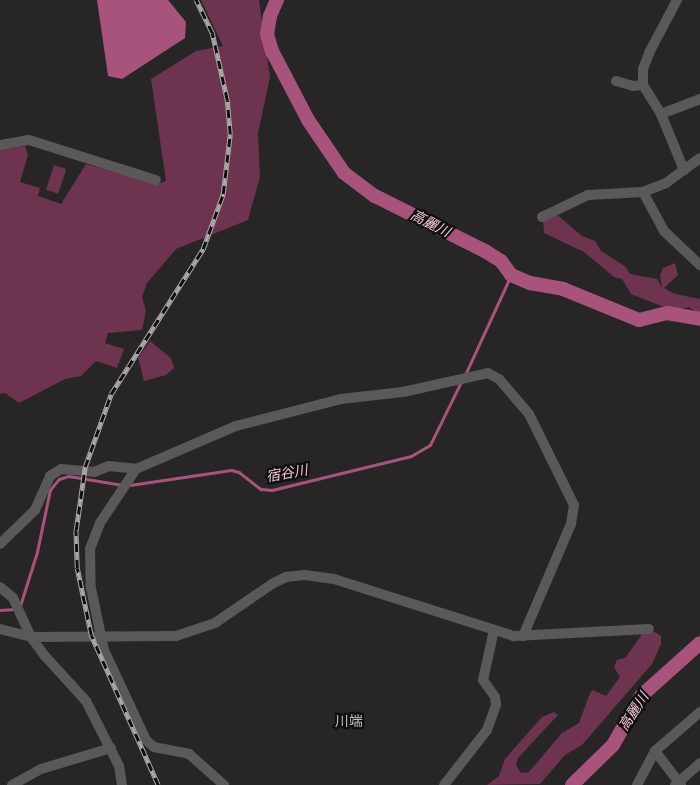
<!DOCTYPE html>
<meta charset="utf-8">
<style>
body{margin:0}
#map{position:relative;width:700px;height:785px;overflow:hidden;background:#282527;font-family:"Fira Sans","Noto Sans JP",sans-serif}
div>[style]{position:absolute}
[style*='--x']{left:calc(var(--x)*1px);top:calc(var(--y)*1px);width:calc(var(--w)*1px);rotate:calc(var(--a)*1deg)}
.green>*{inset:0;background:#6d334f;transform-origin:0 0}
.water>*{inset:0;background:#a8537c}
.stream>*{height:2.5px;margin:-1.25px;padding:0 1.25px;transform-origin:1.25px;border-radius:1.25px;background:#a8537c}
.river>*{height:14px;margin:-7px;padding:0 7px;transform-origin:7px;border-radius:7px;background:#a8537c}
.minor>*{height:10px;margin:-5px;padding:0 5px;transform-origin:5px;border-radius:5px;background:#5b5859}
.rail>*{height:4.5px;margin-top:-2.25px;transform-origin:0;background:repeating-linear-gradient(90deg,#100f0f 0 8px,#a9a7a8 0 16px);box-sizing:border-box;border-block:1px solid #a9a7a8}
span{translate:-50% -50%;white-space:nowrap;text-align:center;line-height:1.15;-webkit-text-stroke:4.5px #100f0f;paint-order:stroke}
.water-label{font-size:14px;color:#f6c6da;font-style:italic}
.neighbourhood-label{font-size:14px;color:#c2bebf}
</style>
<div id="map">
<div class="green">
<i style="clip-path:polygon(201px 0,259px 0,270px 77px,258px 133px,260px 177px,248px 220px,176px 249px,147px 283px,142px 297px,146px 311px,142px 330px,108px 333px,105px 343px,124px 349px,117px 368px,96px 361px,81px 376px,65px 379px,19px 403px,5px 393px,0 394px,0 150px,25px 146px,28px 155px,20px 182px,40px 188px,38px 196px,61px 204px,86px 164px,157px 184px,166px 181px,151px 79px,196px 51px,223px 46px)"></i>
<i style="left:54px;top:165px;width:13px;height:26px;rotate:18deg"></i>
<i style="clip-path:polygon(555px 213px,582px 236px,595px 241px,601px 251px,626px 267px,630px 274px,657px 279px,662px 288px,660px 275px,663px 268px,675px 263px,678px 275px,664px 288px,675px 294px,700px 299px,700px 315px,689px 307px,674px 311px,631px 294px,622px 279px,614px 277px,584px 252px,544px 233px,543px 219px)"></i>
<i style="clip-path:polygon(150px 341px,171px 358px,174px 368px,166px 375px,144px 381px,138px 358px)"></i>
<i style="clip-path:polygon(655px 632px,661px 636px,661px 644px,652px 664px,582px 745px,565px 755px,540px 784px,487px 785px,499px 776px,505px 759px,542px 717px,554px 712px,558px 715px,518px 758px,516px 765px,521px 773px,529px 772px,562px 733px,579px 723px,590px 693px,593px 690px,606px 696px,620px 677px,614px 667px,617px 660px,625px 658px,643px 633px)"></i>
</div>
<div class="water">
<i style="clip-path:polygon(97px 0,168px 0,186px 22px,185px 38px,122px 79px,108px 76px)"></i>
</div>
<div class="stream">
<i style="--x:465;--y:375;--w:110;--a:-65.3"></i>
<i style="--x:130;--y:485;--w:102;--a:-8.4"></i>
<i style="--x:231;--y:470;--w:8;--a:14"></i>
<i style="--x:239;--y:472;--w:28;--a:38"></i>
<i style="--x:261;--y:489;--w:11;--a:5"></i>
<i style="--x:272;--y:490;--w:143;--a:-13.7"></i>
<i style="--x:411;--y:456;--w:22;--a:-30"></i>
<i style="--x:430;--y:445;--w:70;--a:-63.8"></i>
<i style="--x:20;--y:606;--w:57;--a:-72.5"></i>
<i style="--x:37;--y:552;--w:63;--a:-78.2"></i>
<i style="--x:50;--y:490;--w:14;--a:-51"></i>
<i style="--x:59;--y:479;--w:10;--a:-17"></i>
<i style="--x:69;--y:476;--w:54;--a:9.6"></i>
<i style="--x:0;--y:610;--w:15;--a:-4"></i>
</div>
<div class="river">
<i style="--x:277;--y:0;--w:17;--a:114"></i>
<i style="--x:270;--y:16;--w:18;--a:99"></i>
<i style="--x:267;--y:34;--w:18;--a:74"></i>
<i style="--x:272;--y:51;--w:78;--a:62.4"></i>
<i style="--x:308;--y:120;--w:64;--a:55.8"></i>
<i style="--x:344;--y:173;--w:39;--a:37"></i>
<i style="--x:375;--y:196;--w:123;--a:26.6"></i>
<i style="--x:485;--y:251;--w:19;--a:32"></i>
<i style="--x:501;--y:261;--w:17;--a:54"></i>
<i style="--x:511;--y:275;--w:21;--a:23"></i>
<i style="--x:530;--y:283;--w:34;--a:10"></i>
<i style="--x:563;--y:289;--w:82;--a:22.2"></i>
<i style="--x:639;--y:320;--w:29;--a:-14"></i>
<i style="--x:667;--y:313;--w:34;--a:10"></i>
<i style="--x:572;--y:785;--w:57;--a:-44.3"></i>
<i style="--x:613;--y:745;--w:56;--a:-60.3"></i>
<i style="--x:641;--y:696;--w:79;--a:-41.9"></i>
</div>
<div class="minor">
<i style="--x:616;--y:81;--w:18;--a:16"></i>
<i style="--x:633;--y:86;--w:10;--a:-6"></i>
<i style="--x:643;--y:85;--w:34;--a:58"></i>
<i style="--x:661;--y:114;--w:61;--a:67.7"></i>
<i style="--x:643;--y:85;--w:16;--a:-90"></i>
<i style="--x:643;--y:69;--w:17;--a:-69"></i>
<i style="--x:649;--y:53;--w:60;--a:-62.2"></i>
<i style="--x:661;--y:114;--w:42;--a:-21"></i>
<i style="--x:0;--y:145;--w:29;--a:-10"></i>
<i style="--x:29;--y:140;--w:133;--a:17.5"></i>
<i style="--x:643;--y:192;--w:44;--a:61.7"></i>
<i style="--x:664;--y:231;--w:50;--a:43.4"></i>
<i style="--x:542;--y:217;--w:51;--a:-25.6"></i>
<i style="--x:588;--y:195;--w:55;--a:-3.1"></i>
<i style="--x:643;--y:192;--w:25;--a:-21"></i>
<i style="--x:666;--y:183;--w:42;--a:-36.3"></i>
<i style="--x:136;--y:469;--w:65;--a:123.7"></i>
<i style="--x:100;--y:523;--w:28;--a:111"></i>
<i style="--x:90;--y:549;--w:39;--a:89"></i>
<i style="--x:91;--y:588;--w:63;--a:78.2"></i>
<i style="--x:104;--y:650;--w:99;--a:65"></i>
<i style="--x:146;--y:740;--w:11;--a:41"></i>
<i style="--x:154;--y:747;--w:36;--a:11"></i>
<i style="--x:189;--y:754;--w:47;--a:41.5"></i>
<i style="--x:0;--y:544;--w:49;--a:-44.2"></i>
<i style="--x:35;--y:510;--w:37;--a:-66"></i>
<i style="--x:50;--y:476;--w:13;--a:-32"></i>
<i style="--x:61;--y:469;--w:33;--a:5"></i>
<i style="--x:94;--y:472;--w:16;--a:-22"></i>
<i style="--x:109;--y:466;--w:27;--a:6"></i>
<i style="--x:136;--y:469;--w:109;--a:-23.3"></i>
<i style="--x:236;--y:426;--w:108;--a:-14.4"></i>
<i style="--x:341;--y:399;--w:62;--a:-6.4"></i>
<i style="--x:403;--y:392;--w:87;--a:-12.6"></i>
<i style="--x:488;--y:373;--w:13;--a:29"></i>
<i style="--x:499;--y:379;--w:46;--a:49.4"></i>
<i style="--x:529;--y:414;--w:102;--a:63.7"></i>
<i style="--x:574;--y:505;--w:19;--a:99"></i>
<i style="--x:571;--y:524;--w:122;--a:113.2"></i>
<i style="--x:0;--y:587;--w:17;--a:40"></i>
<i style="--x:13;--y:598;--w:43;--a:65.2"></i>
<i style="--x:31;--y:637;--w:24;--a:54"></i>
<i style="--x:45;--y:656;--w:61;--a:47.7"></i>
<i style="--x:86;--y:701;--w:73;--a:63.1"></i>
<i style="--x:119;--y:766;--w:19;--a:81"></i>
<i style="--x:0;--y:629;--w:32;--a:14"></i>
<i style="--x:31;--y:637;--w:145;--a:-0.4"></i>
<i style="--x:176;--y:636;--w:41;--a:-18.4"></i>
<i style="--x:215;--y:623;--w:69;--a:-34.4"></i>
<i style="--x:272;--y:584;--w:16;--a:-27"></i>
<i style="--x:286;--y:577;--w:19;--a:-6"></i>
<i style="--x:305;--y:575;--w:29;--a:8"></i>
<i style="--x:334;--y:579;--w:189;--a:17.6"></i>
<i style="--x:514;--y:636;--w:135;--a:-3"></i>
<i style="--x:655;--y:751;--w:43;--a:52.6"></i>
<i style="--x:12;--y:785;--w:33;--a:-29"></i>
<i style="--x:41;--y:769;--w:73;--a:-16.7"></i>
<i style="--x:444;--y:785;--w:70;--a:-52"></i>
<i style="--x:487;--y:730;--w:27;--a:-70"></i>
<i style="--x:496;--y:705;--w:8;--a:-97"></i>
<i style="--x:495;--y:697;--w:21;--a:-125"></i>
<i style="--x:483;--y:680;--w:51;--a:-77.6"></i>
<i style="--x:637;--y:785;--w:38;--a:-62"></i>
<i style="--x:655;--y:751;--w:60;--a:-40.9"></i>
<i style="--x:675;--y:785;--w:33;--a:-41"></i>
</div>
<div class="rail">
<i style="--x:158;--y:785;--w:164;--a:-114.1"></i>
<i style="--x:91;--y:635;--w:68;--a:-101.8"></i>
<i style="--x:77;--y:568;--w:38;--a:-92"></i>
<i style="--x:76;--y:530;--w:64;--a:-81.9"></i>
<i style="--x:85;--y:467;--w:77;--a:-70.4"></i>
<i style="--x:111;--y:394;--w:172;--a:-57.6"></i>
<i style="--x:203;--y:249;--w:59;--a:-70"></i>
<i style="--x:223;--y:194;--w:60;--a:-83.3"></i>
<i style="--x:230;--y:134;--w:34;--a:-95"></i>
<i style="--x:227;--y:100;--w:69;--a:-102.6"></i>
<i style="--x:212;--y:33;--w:37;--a:-116"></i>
</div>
<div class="water-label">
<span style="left:430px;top:224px;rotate:27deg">高麗川</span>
<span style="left:287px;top:474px;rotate:-10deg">宿谷川</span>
<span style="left:634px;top:712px;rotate:-57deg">高麗川</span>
</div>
<div class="neighbourhood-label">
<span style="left:349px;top:722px">川端</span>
</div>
</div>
